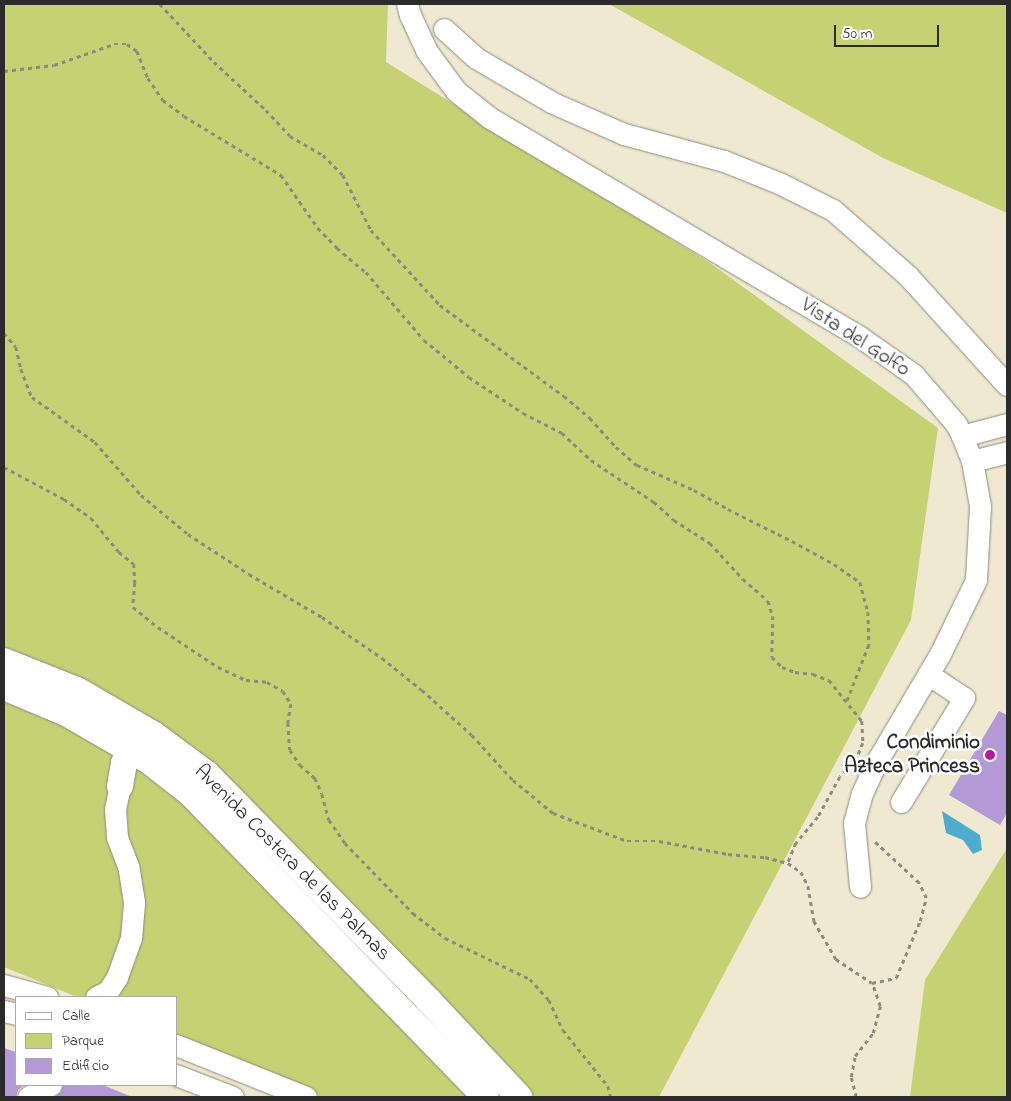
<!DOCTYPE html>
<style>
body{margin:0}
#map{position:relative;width:1011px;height:1101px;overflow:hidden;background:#f0e9d1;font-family:"Indie Flower",sans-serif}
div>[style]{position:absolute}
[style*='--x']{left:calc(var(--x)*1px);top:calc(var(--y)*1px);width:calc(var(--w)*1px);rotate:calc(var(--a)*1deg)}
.green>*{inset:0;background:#c4d273}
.water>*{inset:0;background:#4faccd}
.building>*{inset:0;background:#b399d6}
.path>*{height:2.5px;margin-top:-1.25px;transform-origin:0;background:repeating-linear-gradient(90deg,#8e8a7e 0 4px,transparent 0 8px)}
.roads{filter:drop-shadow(0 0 1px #8e8a7e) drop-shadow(0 0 1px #8e8a7e)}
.minor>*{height:21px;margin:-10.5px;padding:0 10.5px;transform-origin:10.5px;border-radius:10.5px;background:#fff}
.major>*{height:26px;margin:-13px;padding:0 13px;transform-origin:13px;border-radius:13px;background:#fff}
.dots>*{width:14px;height:14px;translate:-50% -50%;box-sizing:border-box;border:2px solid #fff;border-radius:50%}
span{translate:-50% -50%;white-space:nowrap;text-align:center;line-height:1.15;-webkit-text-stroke:5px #fff;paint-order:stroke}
.street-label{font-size:21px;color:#2b2b2b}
.poi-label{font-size:21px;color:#2b2b2b;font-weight:700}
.right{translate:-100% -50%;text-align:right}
.frame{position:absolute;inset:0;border:5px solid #2b2b2b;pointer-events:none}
.legend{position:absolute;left:15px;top:996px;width:162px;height:90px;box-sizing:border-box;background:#fff;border:1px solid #aaa;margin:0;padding:6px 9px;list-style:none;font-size:15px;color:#2b2b2b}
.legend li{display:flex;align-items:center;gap:10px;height:25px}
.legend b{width:25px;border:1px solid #aaa}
.scale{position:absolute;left:834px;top:25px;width:105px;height:22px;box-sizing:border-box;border:2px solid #2b2b2b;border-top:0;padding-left:6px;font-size:15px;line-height:18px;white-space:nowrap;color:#2b2b2b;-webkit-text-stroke:4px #fff;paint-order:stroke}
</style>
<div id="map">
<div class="green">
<i style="clip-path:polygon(4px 4px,388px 4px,386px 62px,710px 263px,938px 428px,911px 620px,659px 1097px,322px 1097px,176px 1038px,176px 997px,77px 997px,4px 967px)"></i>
<i style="clip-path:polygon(609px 4px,1007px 4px,1007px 213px,883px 158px)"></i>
<i style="clip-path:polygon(1007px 848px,1007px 1097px,910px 1097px,925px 980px)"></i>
</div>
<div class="water">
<i style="clip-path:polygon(942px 811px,980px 835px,982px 850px,973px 854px,963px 840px,946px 833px)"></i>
</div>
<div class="building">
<i style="clip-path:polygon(999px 711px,1007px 715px,1007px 813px,1000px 825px,949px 795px)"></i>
<i style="clip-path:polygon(4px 1048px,16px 1052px,16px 1085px,24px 1085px,18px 1090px,16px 1097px,4px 1097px)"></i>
<i style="clip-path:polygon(63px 1085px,103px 1085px,132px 1097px,55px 1097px,61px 1092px)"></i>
</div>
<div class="path">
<i style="--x:160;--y:4;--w:79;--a:47"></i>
<i style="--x:214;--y:62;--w:71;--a:42.7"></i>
<i style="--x:266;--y:110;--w:35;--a:47"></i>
<i style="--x:290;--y:136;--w:38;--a:30"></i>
<i style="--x:323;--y:155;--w:28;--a:45"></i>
<i style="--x:343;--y:175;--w:62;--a:63"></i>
<i style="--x:371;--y:230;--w:102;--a:47.4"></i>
<i style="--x:440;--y:305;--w:154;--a:36.3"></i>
<i style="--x:564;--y:396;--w:34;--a:40"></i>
<i style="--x:590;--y:418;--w:39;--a:48"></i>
<i style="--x:616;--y:447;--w:28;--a:41"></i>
<i style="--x:637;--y:465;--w:62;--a:23.7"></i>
<i style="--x:694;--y:490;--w:39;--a:29"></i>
<i style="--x:728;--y:509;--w:72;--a:26.6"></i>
<i style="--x:792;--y:541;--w:48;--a:28.7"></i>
<i style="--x:834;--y:564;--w:32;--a:35"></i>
<i style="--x:860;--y:582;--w:31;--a:75"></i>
<i style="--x:868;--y:612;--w:33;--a:88"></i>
<i style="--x:869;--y:645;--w:60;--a:111.4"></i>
<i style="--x:4;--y:71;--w:50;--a:-6.8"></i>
<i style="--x:54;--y:65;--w:64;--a:-19.3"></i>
<i style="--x:114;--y:44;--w:13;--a:0"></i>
<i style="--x:127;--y:44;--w:12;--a:35"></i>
<i style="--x:137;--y:51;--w:29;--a:68"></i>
<i style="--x:148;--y:78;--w:27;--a:56"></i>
<i style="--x:163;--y:100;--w:26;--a:37"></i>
<i style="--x:184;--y:116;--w:114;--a:31.3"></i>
<i style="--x:281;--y:175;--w:65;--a:55.1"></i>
<i style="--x:318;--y:228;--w:28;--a:46"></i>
<i style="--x:337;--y:248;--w:38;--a:40"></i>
<i style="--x:366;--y:272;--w:89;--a:49.5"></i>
<i style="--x:424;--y:340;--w:58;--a:39.4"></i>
<i style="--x:469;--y:377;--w:65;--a:33.7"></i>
<i style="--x:523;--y:413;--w:44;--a:27.1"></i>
<i style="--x:562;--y:433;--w:40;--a:43"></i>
<i style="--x:591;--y:460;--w:76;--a:33.7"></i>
<i style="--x:654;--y:502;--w:27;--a:42"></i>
<i style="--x:674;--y:520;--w:43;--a:32.6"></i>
<i style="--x:710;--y:543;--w:49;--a:47.5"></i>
<i style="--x:743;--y:579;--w:33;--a:41"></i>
<i style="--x:768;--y:601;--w:16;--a:72"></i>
<i style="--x:773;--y:616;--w:41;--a:91.4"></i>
<i style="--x:772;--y:657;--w:14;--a:45"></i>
<i style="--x:782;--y:667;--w:14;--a:21"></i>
<i style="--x:795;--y:672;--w:18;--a:6"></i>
<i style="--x:813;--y:674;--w:17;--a:21"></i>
<i style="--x:829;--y:680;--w:53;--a:51.2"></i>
<i style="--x:862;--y:721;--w:22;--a:87"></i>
<i style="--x:863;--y:743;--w:16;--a:112"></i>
<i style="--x:857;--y:758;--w:25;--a:132"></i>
<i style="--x:840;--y:777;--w:46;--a:118.8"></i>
<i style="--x:818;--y:817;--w:34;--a:130"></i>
<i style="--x:796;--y:843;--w:22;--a:112"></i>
<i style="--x:4;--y:333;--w:18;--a:49"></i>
<i style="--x:16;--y:347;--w:23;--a:77"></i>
<i style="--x:21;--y:369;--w:30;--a:69"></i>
<i style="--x:32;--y:397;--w:77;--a:35.5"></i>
<i style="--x:95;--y:442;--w:70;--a:49"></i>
<i style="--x:141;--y:495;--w:61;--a:39.7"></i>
<i style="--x:188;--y:534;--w:73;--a:33.3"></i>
<i style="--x:249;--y:574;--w:85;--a:30.5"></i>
<i style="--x:322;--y:617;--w:73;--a:34.3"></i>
<i style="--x:382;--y:658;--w:51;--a:38.7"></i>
<i style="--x:422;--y:690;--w:67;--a:42"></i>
<i style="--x:472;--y:735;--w:61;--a:47.7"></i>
<i style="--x:513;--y:780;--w:52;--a:39.5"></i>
<i style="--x:553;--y:813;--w:79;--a:20.7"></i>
<i style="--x:627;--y:841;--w:32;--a:0"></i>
<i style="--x:659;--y:841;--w:70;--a:10.7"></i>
<i style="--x:728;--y:854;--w:37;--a:5"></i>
<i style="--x:765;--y:857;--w:24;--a:15"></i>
<i style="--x:788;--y:863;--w:16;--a:35"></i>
<i style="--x:801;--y:872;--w:16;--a:63"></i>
<i style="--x:808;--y:886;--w:36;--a:80"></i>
<i style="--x:814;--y:921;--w:44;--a:59.9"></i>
<i style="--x:836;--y:959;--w:43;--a:33.7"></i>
<i style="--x:872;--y:983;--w:25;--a:-12"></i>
<i style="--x:896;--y:978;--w:62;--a:-67.2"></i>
<i style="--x:920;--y:921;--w:24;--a:-75"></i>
<i style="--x:926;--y:898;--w:17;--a:-115"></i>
<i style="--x:919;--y:883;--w:62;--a:-137"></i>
<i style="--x:4;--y:467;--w:68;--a:28.1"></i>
<i style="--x:64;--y:499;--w:33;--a:35"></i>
<i style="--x:91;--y:518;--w:44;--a:50.5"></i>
<i style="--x:119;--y:552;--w:19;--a:39"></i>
<i style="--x:134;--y:564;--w:19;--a:87"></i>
<i style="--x:135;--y:583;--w:24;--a:95"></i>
<i style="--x:133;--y:607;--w:32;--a:39"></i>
<i style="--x:158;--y:627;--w:72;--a:33.7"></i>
<i style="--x:218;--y:667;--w:31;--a:25"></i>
<i style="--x:246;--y:680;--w:21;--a:5"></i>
<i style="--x:267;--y:682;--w:18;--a:29"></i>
<i style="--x:283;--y:691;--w:15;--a:58"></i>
<i style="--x:291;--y:704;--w:19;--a:99"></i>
<i style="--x:288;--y:723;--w:27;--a:86"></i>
<i style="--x:290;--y:750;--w:18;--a:56"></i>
<i style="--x:300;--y:765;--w:20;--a:41"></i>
<i style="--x:315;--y:778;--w:17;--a:66"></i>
<i style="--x:322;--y:794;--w:27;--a:75"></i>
<i style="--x:329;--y:820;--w:28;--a:55"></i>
<i style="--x:345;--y:843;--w:98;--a:45.8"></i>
<i style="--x:413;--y:913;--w:41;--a:38"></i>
<i style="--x:445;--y:938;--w:94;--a:25.8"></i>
<i style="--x:530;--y:979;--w:28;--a:48"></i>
<i style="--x:549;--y:1000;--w:33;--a:65"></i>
<i style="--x:563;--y:1030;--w:72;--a:51.2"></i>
<i style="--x:608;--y:1086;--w:11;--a:75"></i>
<i style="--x:856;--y:1097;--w:21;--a:-104"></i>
<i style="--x:851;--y:1077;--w:21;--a:-79"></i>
<i style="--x:855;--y:1056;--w:29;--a:-52"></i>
<i style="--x:873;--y:1033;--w:28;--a:-75"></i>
<i style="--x:880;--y:1006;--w:24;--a:-109"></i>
</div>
<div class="roads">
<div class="minor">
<i style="--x:407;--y:4;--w:11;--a:75"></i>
<i style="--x:410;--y:15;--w:38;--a:65"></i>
<i style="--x:426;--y:50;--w:51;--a:53.8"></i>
<i style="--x:456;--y:91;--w:43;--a:38.5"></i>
<i style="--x:490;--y:118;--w:430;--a:30.6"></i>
<i style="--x:860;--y:337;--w:66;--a:35.1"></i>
<i style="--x:914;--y:375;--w:65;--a:49.4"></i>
<i style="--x:956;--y:424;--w:13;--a:63"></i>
<i style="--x:962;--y:436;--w:27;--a:68"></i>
<i style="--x:972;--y:461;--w:46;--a:79.9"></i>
<i style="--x:980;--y:506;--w:74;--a:93.1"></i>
<i style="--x:976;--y:580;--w:82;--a:115.9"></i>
<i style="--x:940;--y:654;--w:124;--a:120.5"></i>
<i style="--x:877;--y:761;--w:35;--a:115"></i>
<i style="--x:862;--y:793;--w:31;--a:105"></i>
<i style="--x:854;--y:823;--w:64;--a:84.6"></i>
<i style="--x:444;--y:29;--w:43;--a:42.2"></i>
<i style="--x:476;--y:58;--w:89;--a:30.3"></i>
<i style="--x:553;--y:103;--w:77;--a:23.6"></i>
<i style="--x:624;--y:134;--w:104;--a:15.1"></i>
<i style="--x:724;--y:161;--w:59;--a:21.8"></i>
<i style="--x:779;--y:183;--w:60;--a:26.6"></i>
<i style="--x:833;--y:210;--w:100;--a:41.3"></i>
<i style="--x:908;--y:276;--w:147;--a:47.8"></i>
<i style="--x:962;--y:436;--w:47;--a:-14.9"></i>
<i style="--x:972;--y:461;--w:36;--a:-14"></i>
<i style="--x:901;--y:802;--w:122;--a:-58.8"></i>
<i style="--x:964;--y:698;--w:43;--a:-146.3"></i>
<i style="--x:4;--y:985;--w:45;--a:15.6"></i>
<i style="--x:96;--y:997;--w:13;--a:-27"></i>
<i style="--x:108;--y:991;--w:17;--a:-57"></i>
<i style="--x:117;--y:977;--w:41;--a:-70.3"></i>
<i style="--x:131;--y:938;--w:36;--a:-85"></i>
<i style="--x:134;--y:902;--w:36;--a:-99"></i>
<i style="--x:128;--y:866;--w:31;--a:-111"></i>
<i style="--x:117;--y:837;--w:28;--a:-94"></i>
<i style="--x:115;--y:809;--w:24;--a:-78"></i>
<i style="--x:4;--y:1011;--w:12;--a:14"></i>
<i style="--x:176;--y:1045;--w:140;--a:21.8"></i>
<i style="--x:176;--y:1075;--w:61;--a:21.1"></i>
<i style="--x:28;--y:1097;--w:26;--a:-28"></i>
</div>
<div class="major">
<i style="--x:4;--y:661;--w:79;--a:21.7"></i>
<i style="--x:77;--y:690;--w:88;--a:30.1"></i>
<i style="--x:153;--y:734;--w:67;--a:36.5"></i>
<i style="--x:207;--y:774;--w:318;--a:45.6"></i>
<i style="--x:429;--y:1001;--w:132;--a:46.8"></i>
<i style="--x:4;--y:687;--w:67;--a:22.8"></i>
<i style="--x:66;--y:713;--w:96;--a:30"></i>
<i style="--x:149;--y:761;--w:52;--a:38"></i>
<i style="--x:190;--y:793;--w:424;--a:45.8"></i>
<i style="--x:120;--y:786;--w:23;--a:-80"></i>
<i style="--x:124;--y:763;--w:15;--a:-67"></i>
<i style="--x:130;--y:749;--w:15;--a:-32"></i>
</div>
</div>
<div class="dots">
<i style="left:990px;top:755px;background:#b5179e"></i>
</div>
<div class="street-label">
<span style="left:855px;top:338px;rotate:33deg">Vista del Golfo</span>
<span style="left:292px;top:863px;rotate:45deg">Avenida Costera de las Palmas</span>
</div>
<div class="poi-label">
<span class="right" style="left:980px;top:755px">Condiminio<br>Azteca Princess</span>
</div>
<div class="frame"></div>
<ul class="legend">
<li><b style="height:6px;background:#fff"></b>Calle</li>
<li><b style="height:14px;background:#c4d273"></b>Parque</li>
<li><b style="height:14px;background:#b399d6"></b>Edificio</li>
</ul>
<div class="scale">50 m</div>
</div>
